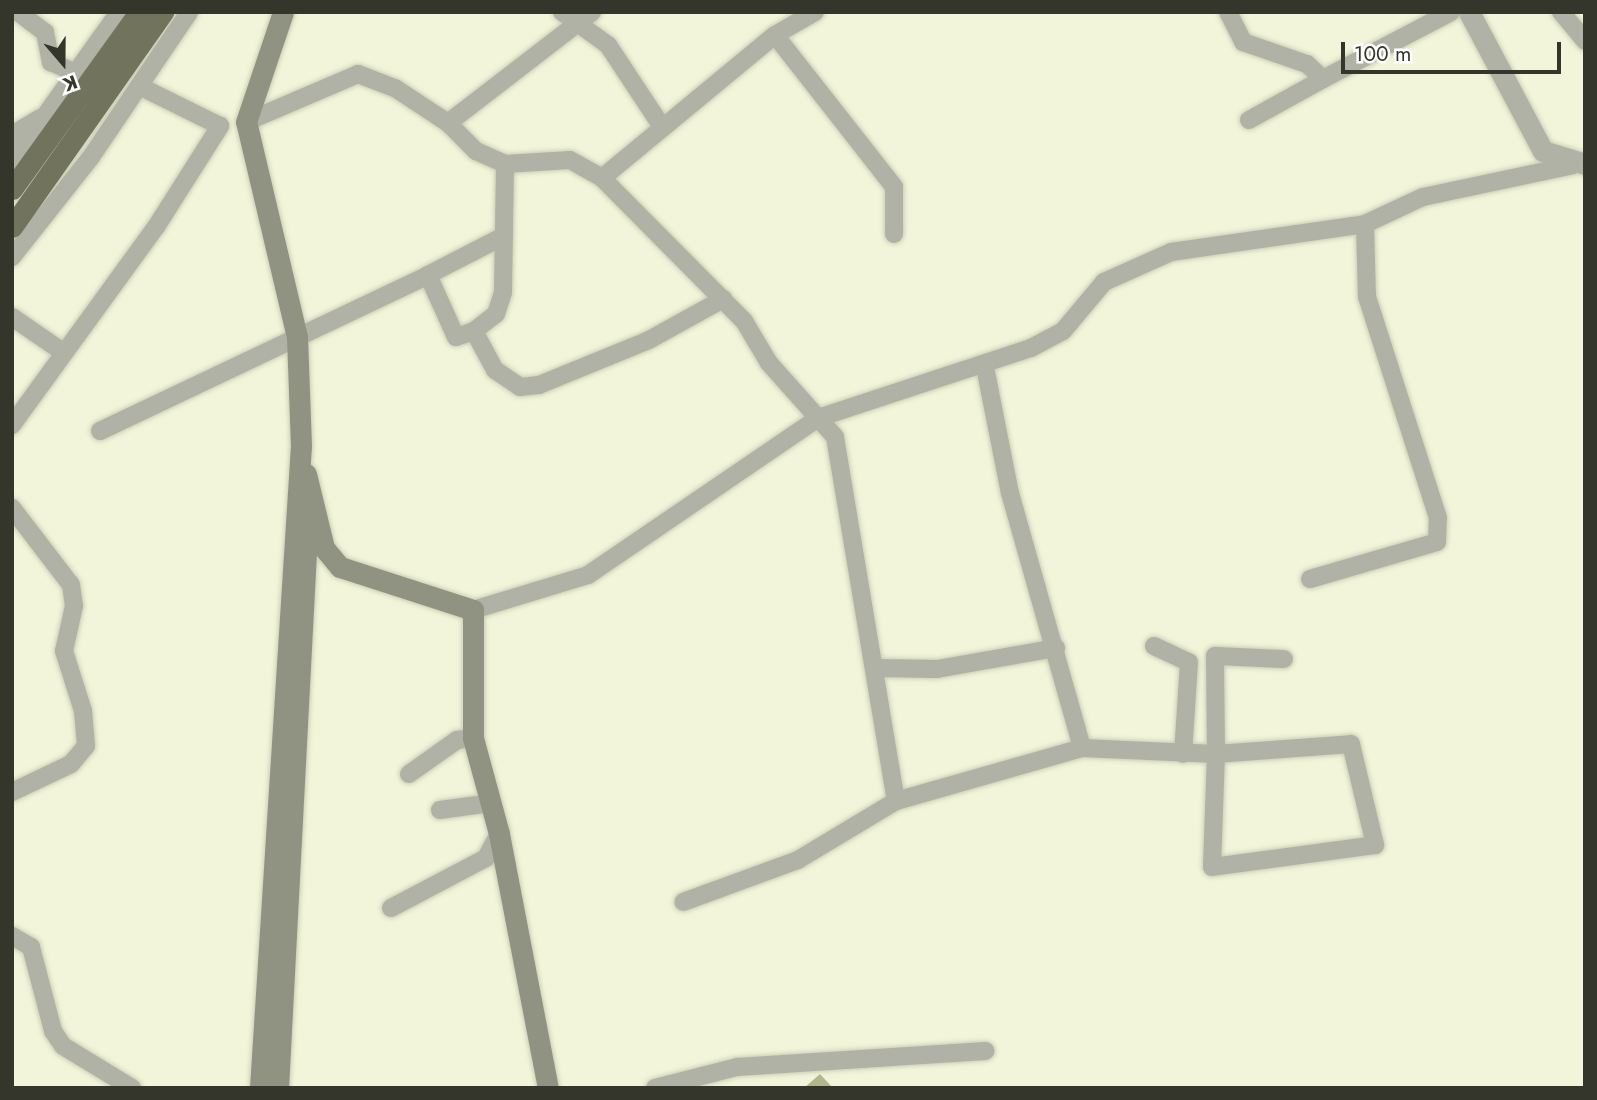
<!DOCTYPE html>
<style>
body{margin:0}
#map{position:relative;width:1597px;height:1100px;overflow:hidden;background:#f2f5d9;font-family:Jost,sans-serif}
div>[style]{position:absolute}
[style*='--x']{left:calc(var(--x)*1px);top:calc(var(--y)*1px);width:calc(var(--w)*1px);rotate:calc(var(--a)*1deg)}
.building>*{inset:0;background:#b4b78b}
.roads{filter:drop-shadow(0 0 2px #cccfb6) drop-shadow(0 0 2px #cccfb6)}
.minor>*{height:18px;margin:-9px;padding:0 9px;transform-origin:9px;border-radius:9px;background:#b1b2a6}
.tertiary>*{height:21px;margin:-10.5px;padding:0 10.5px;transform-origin:10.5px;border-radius:10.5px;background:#b1b2a6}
.secondary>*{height:21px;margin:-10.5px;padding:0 10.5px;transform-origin:10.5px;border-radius:10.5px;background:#919382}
.trunk>*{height:21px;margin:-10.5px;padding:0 10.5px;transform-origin:10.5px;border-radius:10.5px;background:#72735c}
span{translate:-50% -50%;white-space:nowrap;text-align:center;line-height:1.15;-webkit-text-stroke:5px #fff;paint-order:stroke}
.frame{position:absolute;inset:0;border:14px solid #35362b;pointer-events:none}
.north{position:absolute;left:28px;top:28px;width:70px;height:70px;-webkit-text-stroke:5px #fff;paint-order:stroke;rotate:160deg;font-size:19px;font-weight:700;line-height:28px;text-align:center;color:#35362b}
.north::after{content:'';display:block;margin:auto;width:24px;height:32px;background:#35362b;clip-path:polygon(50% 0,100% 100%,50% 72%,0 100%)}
.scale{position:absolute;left:1341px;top:42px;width:220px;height:32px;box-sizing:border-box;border:4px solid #35362b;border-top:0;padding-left:9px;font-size:21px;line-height:24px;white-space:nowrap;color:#35362b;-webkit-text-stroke:5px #fff;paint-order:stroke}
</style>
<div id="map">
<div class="building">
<i style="clip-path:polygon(820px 1074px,833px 1088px,804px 1088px)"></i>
</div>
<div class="roads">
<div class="minor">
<i style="--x:18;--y:12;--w:34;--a:37"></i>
<i style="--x:45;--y:32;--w:31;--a:79"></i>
<i style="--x:51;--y:62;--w:30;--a:24"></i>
<i style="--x:562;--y:12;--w:57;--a:35.7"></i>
<i style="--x:608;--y:45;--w:95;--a:56.6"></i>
<i style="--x:815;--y:12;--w:46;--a:150.1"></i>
<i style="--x:775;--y:35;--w:193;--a:51.9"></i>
<i style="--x:894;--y:187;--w:47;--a:90"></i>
<i style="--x:1228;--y:12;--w:34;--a:63"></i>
<i style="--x:1243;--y:42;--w:68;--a:19"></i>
<i style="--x:1307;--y:64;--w:22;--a:43"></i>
<i style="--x:1323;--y:79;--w:144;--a:-27.6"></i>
<i style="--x:1561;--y:12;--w:38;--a:50"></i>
<i style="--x:1249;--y:120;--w:85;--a:-29"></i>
<i style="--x:246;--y:122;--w:122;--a:-23.2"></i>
<i style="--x:358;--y:74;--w:40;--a:21"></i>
<i style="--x:395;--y:88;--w:64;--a:33.4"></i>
<i style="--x:448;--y:123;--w:40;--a:45"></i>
<i style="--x:476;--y:151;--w:32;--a:24"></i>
<i style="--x:505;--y:164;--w:65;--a:-3.5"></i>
<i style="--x:570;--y:160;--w:37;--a:29"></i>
<i style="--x:602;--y:178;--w:202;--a:45.2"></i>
<i style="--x:744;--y:321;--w:49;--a:59.2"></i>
<i style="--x:769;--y:363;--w:74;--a:48.3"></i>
<i style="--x:818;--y:418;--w:224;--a:-18.2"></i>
<i style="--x:1031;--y:348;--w:36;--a:-28"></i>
<i style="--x:1063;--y:331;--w:64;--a:-50.1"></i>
<i style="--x:1104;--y:282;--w:73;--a:-24.1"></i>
<i style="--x:1171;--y:252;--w:196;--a:-8.2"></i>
<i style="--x:1365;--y:224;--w:64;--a:-25"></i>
<i style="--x:1423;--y:197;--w:153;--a:-12"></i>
<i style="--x:448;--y:123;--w:182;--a:-37.6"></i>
<i style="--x:12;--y:135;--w:33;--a:-31"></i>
<i style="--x:12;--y:162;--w:184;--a:-54.5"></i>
<i style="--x:602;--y:178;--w:224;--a:-39.6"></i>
<i style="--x:12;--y:257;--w:127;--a:-51.7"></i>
<i style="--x:91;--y:157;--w:175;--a:-55.9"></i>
<i style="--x:428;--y:275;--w:83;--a:-27.2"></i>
<i style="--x:12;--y:317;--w:62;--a:34.5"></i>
<i style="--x:474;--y:331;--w:44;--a:61.7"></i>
<i style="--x:495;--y:370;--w:30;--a:34"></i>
<i style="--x:520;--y:387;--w:19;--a:-6"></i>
<i style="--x:539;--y:385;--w:119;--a:-22.2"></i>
<i style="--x:649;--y:340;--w:85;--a:-29"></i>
<i style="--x:985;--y:367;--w:128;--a:78.8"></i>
<i style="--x:1010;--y:493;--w:265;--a:74.2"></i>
<i style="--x:12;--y:425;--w:245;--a:-54"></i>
<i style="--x:156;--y:227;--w:120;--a:-57.6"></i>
<i style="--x:220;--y:126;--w:88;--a:-153.7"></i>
<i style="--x:100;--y:431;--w:363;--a:-25.4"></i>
<i style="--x:428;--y:275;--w:68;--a:65.7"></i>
<i style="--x:456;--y:337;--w:19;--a:-18"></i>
<i style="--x:474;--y:331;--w:28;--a:-38"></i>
<i style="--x:496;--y:314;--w:23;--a:-72"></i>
<i style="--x:503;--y:292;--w:128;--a:-89.1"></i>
<i style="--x:12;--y:508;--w:97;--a:52.5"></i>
<i style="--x:71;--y:585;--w:21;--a:82"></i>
<i style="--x:74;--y:606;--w:46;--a:102.5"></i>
<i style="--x:64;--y:651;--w:63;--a:72.4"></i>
<i style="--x:83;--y:711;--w:35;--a:85"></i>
<i style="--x:86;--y:746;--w:23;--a:130"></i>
<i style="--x:71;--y:764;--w:65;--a:154.6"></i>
<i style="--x:1310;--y:579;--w:132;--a:-16.2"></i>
<i style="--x:1437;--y:542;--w:24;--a:-88"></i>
<i style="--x:1438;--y:518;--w:232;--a:-107.8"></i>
<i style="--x:1367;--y:297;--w:73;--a:-91.6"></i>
<i style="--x:473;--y:610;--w:120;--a:-16.9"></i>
<i style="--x:588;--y:575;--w:278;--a:-34.3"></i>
<i style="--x:818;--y:418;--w:25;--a:48"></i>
<i style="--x:835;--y:437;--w:369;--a:80.5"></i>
<i style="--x:896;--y:801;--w:114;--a:149"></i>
<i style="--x:798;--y:860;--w:122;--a:159.9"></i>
<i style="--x:1154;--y:646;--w:38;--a:25"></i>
<i style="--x:1189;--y:662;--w:92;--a:93.7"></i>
<i style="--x:876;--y:668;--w:61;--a:0.9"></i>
<i style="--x:937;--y:669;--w:121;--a:-10"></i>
<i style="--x:409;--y:774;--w:59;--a:-35.3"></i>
<i style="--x:457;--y:740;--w:16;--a:-7"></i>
<i style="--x:896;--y:801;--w:193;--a:-15.9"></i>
<i style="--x:1082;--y:748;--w:134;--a:2.6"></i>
<i style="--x:1216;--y:754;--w:135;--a:-4.2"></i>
<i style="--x:1351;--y:744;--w:104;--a:76.6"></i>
<i style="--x:1375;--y:845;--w:164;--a:172.3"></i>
<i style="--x:1212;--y:867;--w:113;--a:-88"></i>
<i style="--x:1216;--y:754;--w:98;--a:-90.6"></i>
<i style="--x:1215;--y:656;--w:69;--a:2.5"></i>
<i style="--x:440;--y:810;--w:51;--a:-7.8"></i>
<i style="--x:391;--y:908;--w:107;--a:-27.8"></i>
<i style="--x:486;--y:858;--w:27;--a:-62"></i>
<i style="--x:12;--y:936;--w:22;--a:30"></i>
<i style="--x:31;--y:947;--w:87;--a:75.3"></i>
<i style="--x:53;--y:1031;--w:18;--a:56"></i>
<i style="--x:63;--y:1046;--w:81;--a:31.3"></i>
<i style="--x:655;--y:1088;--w:85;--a:-14.4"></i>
<i style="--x:737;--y:1067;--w:249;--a:-3.7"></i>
</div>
<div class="tertiary">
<i style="--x:1469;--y:12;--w:157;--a:62"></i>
<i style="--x:1543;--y:151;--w:44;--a:17.2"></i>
</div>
<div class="secondary">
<i style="--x:306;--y:474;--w:76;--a:76.3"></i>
<i style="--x:324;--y:548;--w:25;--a:50"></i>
<i style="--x:340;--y:567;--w:140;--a:17.9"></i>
<i style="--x:473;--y:610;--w:128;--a:90"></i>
<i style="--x:473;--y:738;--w:99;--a:74.8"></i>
<i style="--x:499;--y:834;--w:259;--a:79.1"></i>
<i style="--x:260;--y:1088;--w:643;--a:-86.35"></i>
<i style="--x:301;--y:446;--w:109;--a:-92.1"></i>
<i style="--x:297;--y:337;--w:221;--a:-103.3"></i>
<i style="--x:246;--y:122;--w:116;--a:-71.4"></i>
<i style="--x:278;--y:1088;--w:576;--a:-87.01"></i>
</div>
<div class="trunk">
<i style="--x:12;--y:189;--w:218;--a:-54.3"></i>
<i style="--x:12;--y:227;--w:263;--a:-54.9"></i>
</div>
</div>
<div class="frame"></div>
<div class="north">K</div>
<div class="scale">100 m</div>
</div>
